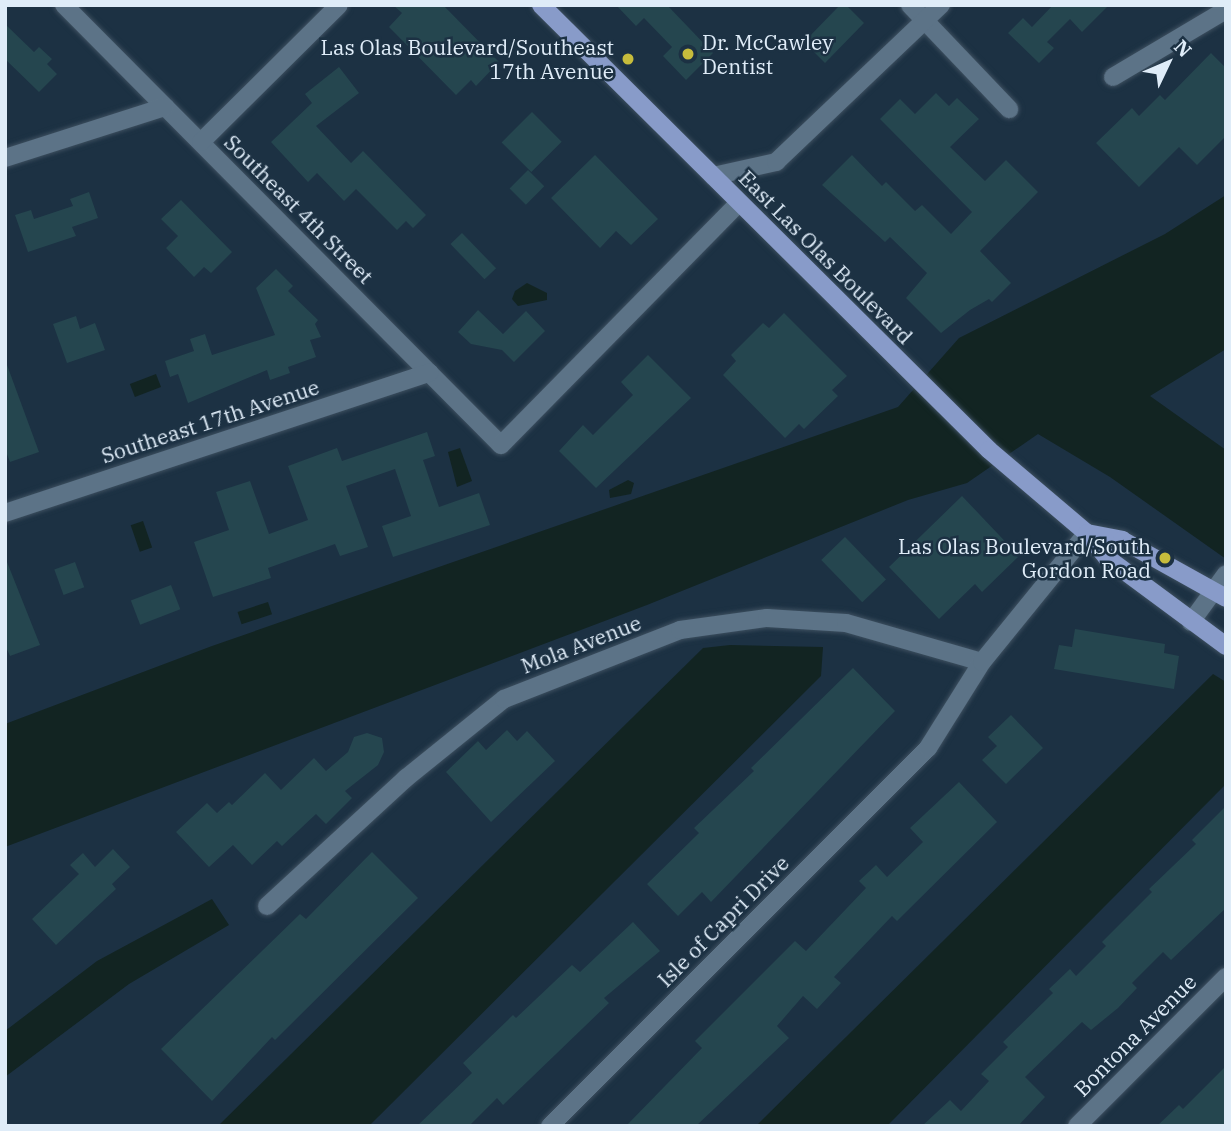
<!DOCTYPE html>
<style>
body{margin:0}
#map{position:relative;width:1231px;height:1131px;overflow:hidden;background:#1c3143;font-family:"IBM Plex Serif",serif}
div>[style]{position:absolute}
[style*='--x']{left:calc(var(--x)*1px);top:calc(var(--y)*1px);width:calc(var(--w)*1px);rotate:calc(var(--a)*1deg)}
.water>*{inset:0;background:#122422;transform-origin:0 0}
.building>*{inset:0;background:#25464f;transform-origin:0 0}
.roads{filter:drop-shadow(0 0 2px #3d4f5f) drop-shadow(0 0 2px #3d4f5f)}
.minor>*{height:18px;margin:-9px;padding:0 9px;transform-origin:9px;border-radius:9px;background:#5c7387}
.primary>*{height:18px;margin:-9px;padding:0 9px;transform-origin:9px;border-radius:9px;background:#889bc9}
.dots>*{width:19px;height:19px;translate:-50% -50%;box-sizing:border-box;border:4px solid #1c3143;border-radius:50%}
span{translate:-50% -50%;white-space:nowrap;text-align:center;line-height:1.15;-webkit-text-stroke:5px #1c3143;paint-order:stroke}
.poi-label{font-size:21px;color:#dfecf8}
.left{translate:0 -50%;text-align:left}
.right{translate:-100% -50%;text-align:right}
.street-label{font-size:21px;color:#dfecf8}
.frame{position:absolute;inset:0;border:7px solid #dfecf8;pointer-events:none}
.north{position:absolute;left:1133px;top:28px;width:70px;height:70px;-webkit-text-stroke:5px #1c3143;paint-order:stroke;rotate:46deg;font-size:19px;font-weight:700;line-height:28px;text-align:center;color:#dfecf8}
.north::after{content:'';display:block;margin:auto;width:24px;height:32px;background:#dfecf8;clip-path:polygon(50% 0,100% 100%,50% 72%,0 100%)}
</style>
<div id="map">
<div class="water">
<i style="clip-path:polygon(1226px 195px,1226px 349px,1150px 396px,1226px 450px,1226px 559px,1110px 477px,1038px 434px,967px 483px,908px 500px,647px 605px,5px 847px,5px 724px,212px 646px,898px 407px,959px 338px,1165px 234px)"></i>
<i style="clip-path:polygon(527px 283px,547px 293px,547px 300px,518px 306px,512px 299px,515px 291px)"></i>
<i style="left:156px;top:374px;width:14px;height:28px;rotate:69deg"></i>
<i style="clip-path:polygon(460px 448px,472px 481px,457px 487px,448px 452px)"></i>
<i style="clip-path:polygon(628px 480px,634px 483px,631px 494px,610px 498px,609px 490px)"></i>
<i style="left:143px;top:521px;width:28px;height:13px;rotate:71deg"></i>
<i style="left:268px;top:602px;width:13px;height:32px;rotate:72deg"></i>
<i style="clip-path:polygon(730px 645px,823px 647px,821px 676px,369px 1126px,218px 1126px,703px 648px)"></i>
<i style="clip-path:polygon(1213px 674px,1226px 682px,1226px 784px,887px 1126px,756px 1126px)"></i>
<i style="clip-path:polygon(212px 899px,229px 925px,129px 984px,5px 1077px,5px 1031px,97px 961px)"></i>
</div>
<div class="building">
<i style="clip-path:polygon(393px 5px,443px 5px,499px 62px,476px 86px,471px 80px,456px 95px,389px 27px,402px 13px)"></i>
<i style="clip-path:polygon(616px 5px,667px 5px,713px 53px,686px 80px,663px 56px,672px 47px,644px 18px,636px 26px)"></i>
<i style="clip-path:polygon(840px 5px,846px 5px,864px 23px,825px 63px,804px 42px)"></i>
<i style="clip-path:polygon(1053px 5px,1109px 5px,1082px 32px,1070px 19px,1047px 42px,1054px 48px,1039px 63px,1008px 33px,1023px 18px,1032px 27px)"></i>
<i style="clip-path:polygon(5px 24px,34px 52px,39px 47px,52px 59px,47px 64px,57px 74px,39px 92px,5px 59px)"></i>
<i style="clip-path:polygon(1211px 53px,1226px 68px,1226px 136px,1197px 165px,1179px 147px,1139px 187px,1096px 143px,1132px 108px,1139px 116px,1160px 95px,1165px 100px)"></i>
<i style="clip-path:polygon(339px 67px,359px 93px,316px 126px,351px 163px,363px 151px,426px 215px,413px 228px,406px 221px,397px 230px,356px 189px,344px 201px,317px 173px,308px 182px,271px 142px,312px 103px,305px 94px)"></i>
<i style="clip-path:polygon(936px 93px,949px 106px,957px 98px,979px 119px,950px 147px,985px 181px,1006px 160px,1038px 192px,980px 251px,1011px 283px,992px 302px,989px 299px,970px 310px,941px 333px,906px 298px,927px 273px,890px 237px,885px 242px,822px 185px,852px 155px,882px 186px,886px 182px,915px 211px,922px 205px,951px 234px,972px 212px,880px 119px,900px 99px,915px 114px)"></i>
<i style="left:532px;top:112px;width:42px;height:43px;rotate:45deg"></i>
<i style="clip-path:polygon(595px 155px,658px 219px,631px 245px,616px 231px,600px 248px,551px 198px)"></i>
<i style="left:528px;top:170px;width:23px;height:26px;rotate:45deg"></i>
<i style="clip-path:polygon(89px 192px,98px 218px,72px 227px,76px 236px,28px 252px,15px 215px,31px 210px,34px 219px,73px 206px,70px 199px)"></i>
<i style="clip-path:polygon(181px 200px,232px 252px,211px 273px,204px 267px,194px 277px,166px 248px,178px 236px,161px 219px)"></i>
<i style="left:462px;top:233px;width:49px;height:16px;rotate:46deg"></i>
<i style="clip-path:polygon(276px 269px,293px 286px,288px 291px,318px 320px,315px 324px,321px 337px,310px 340px,316px 357px,288px 367px,290px 373px,270px 380px,267px 370px,188px 403px,178px 374px,170px 377px,165px 361px,194px 351px,190px 339px,205px 334px,212px 355px,275px 335px,256px 288px)"></i>
<i style="clip-path:polygon(478px 310px,503px 334px,526px 311px,545px 331px,514px 362px,502px 350px,471px 344px,458px 332px)"></i>
<i style="clip-path:polygon(784px 313px,847px 376px,832px 390px,838px 396px,804px 429px,799px 424px,785px 438px,723px 375px,736px 361px,731px 355px,763px 323px,769px 328px)"></i>
<i style="clip-path:polygon(76px 316px,80px 329px,95px 323px,105px 350px,67px 363px,53px 324px)"></i>
<i style="clip-path:polygon(648px 355px,691px 398px,596px 488px,559px 451px,583px 425px,593px 435px,633px 395px,621px 382px)"></i>
<i style="clip-path:polygon(7px 365px,39px 452px,10px 462px,5px 449px)"></i>
<i style="clip-path:polygon(427px 432px,435px 456px,423px 460px,439px 507px,479px 493px,490px 525px,393px 557px,382px 526px,411px 516px,395px 469px,346px 486px,368px 547px,340px 556px,335px 544px,268px 568px,271px 578px,213px 597px,194px 542px,229px 530px,216px 492px,250px 481px,269px 534px,308px 520px,288px 466px,337px 448px,342px 461px)"></i>
<i style="clip-path:polygon(962px 496px,1019px 556px,982px 592px,975px 584px,939px 619px,889px 567px)"></i>
<i style="left:845px;top:537px;width:59px;height:33px;rotate:46deg"></i>
<i style="clip-path:polygon(5px 557px,40px 645px,10px 656px,5px 645px)"></i>
<i style="left:75px;top:562px;width:27px;height:22px;rotate:70deg"></i>
<i style="left:171px;top:585px;width:26px;height:43px;rotate:69deg"></i>
<i style="clip-path:polygon(1075px 629px,1165px 644px,1164px 653px,1179px 656px,1174px 689px,1054px 669px,1059px 645px,1072px 647px)"></i>
<i style="clip-path:polygon(853px 668px,895px 711px,711px 902px,702px 892px,678px 916px,647px 884px,699px 833px,694px 828px,754px 771px,751px 768px)"></i>
<i style="clip-path:polygon(1011px 715px,1043px 748px,1006px 784px,982px 760px,997px 746px,988px 737px)"></i>
<i style="clip-path:polygon(507px 730px,517px 741px,527px 731px,555px 761px,491px 822px,446px 772px,478px 741px,486px 750px)"></i>
<i style="clip-path:polygon(367px 733px,382px 738px,384px 752px,378px 765px,345px 791px,352px 798px,326px 824px,316px 814px,282px 846px,277px 841px,252px 865px,233px 845px,209px 867px,176px 832px,207px 803px,217px 813px,229px 802px,232px 805px,265px 773px,281px 790px,314px 758px,326px 771px,348px 752px,354px 737px)"></i>
<i style="clip-path:polygon(959px 782px,997px 822px,897px 921px,892px 916px,834px 977px,841px 983px,817px 1009px,803px 996px,777px 1026px,789px 1038px,696px 1126px,626px 1126px,702px 1048px,695px 1041px,795px 941px,806px 951px,866px 888px,859px 881px,876px 865px,887px 877px,923px 842px,910px 828px)"></i>
<i style="clip-path:polygon(1226px 806px,1226px 908px,1171px 960px,1163px 952px,1132px 983px,1137px 988px,1118px 1008px,1091px 1030px,1082px 1022px,1025px 1077px,1045px 1097px,1018px 1126px,922px 1126px,950px 1100px,961px 1111px,989px 1081px,981px 1074px,1008px 1047px,1003px 1042px,1053px 993px,1049px 989px,1070px 969px,1076px 976px,1106px 946px,1102px 942px,1152px 892px,1149px 889px,1196px 844px,1192px 840px)"></i>
<i style="clip-path:polygon(113px 849px,130px 867px,112px 884px,116px 889px,56px 945px,32px 919px,79px 874px,70px 865px,83px 853px,95px 867px)"></i>
<i style="clip-path:polygon(372px 852px,418px 898px,275px 1040px,272px 1037px,212px 1101px,161px 1049px,300px 914px,306px 919px)"></i>
<i style="clip-path:polygon(633px 922px,660px 951px,604px 998px,609px 1003px,503px 1105px,497px 1098px,469px 1126px,417px 1126px,472px 1073px,463px 1063px,513px 1015px,516px 1018px,572px 965px,580px 972px)"></i>
<i style="clip-path:polygon(1226px 1066px,1226px 1126px,1157px 1126px,1179px 1105px,1183px 1109px)"></i>
</div>
<div class="roads">
<div class="minor">
<i style="--x:64;--y:5;--w:620;--a:45.2"></i>
<i style="--x:501;--y:445;--w:339;--a:-45.5"></i>
<i style="--x:910;--y:5;--w:144;--a:46.4"></i>
<i style="--x:1113;--y:77;--w:131;--a:-30.7"></i>
<i style="--x:201;--y:142;--w:194;--a:-44.8"></i>
<i style="--x:5;--y:158;--w:168;--a:-17.7"></i>
<i style="--x:713;--y:176;--w:65;--a:-12.5"></i>
<i style="--x:776;--y:162;--w:228;--a:-43.6"></i>
<i style="--x:5;--y:513;--w:447;--a:-18.3"></i>
<i style="--x:1191;--y:622;--w:59;--a:-53.9"></i>
<i style="--x:267;--y:906;--w:189;--a:-42.6"></i>
<i style="--x:406;--y:778;--w:126;--a:-38.9"></i>
<i style="--x:504;--y:699;--w:189;--a:-21.4"></i>
<i style="--x:680;--y:630;--w:88;--a:-7.9"></i>
<i style="--x:767;--y:618;--w:79;--a:3.6"></i>
<i style="--x:846;--y:623;--w:141;--a:16"></i>
<i style="--x:550;--y:1126;--w:535;--a:-45"></i>
<i style="--x:928;--y:748;--w:102;--a:-57.9"></i>
<i style="--x:982;--y:662;--w:166;--a:-50.9"></i>
<i style="--x:1077;--y:1126;--w:211;--a:-45"></i>
</div>
<div class="primary">
<i style="--x:541;--y:5;--w:631;--a:44.81"></i>
<i style="--x:989;--y:450;--w:128;--a:40.3"></i>
<i style="--x:1087;--y:533;--w:32;--a:51"></i>
<i style="--x:1107;--y:558;--w:148;--a:36.5"></i>
<i style="--x:1087;--y:533;--w:36;--a:11"></i>
<i style="--x:1122;--y:540;--w:119;--a:29.1"></i>
</div>
</div>
<div class="dots">
<i style="left:688px;top:54px;background:#c6bc3c"></i>
<i style="left:628px;top:59px;background:#c6bc3c"></i>
<i style="left:1165px;top:558px;background:#c6bc3c"></i>
</div>
<div class="poi-label">
<span class="left" style="left:702px;top:54px">Dr. McCawley<br>Dentist</span>
<span class="right" style="left:614px;top:59px">Las Olas Boulevard/Southeast<br>17th Avenue</span>
<span class="right" style="left:1151px;top:558px">Las Olas Boulevard/South<br>Gordon Road</span>
</div>
<div class="street-label">
<span style="left:299px;top:209px;rotate:45deg">Southeast 4th Street</span>
<span style="left:826px;top:257px;rotate:45deg">East Las Olas Boulevard</span>
<span style="left:210px;top:421px;rotate:-18deg">Southeast 17th Avenue</span>
<span style="left:581px;top:644px;rotate:-21deg">Mola Avenue</span>
<span style="left:723px;top:921px;rotate:-45deg">Isle of Capri Drive</span>
<span style="left:1135px;top:1035px;rotate:-45deg">Bontona Avenue</span>
</div>
<div class="frame"></div>
<div class="north">N</div>
</div>
